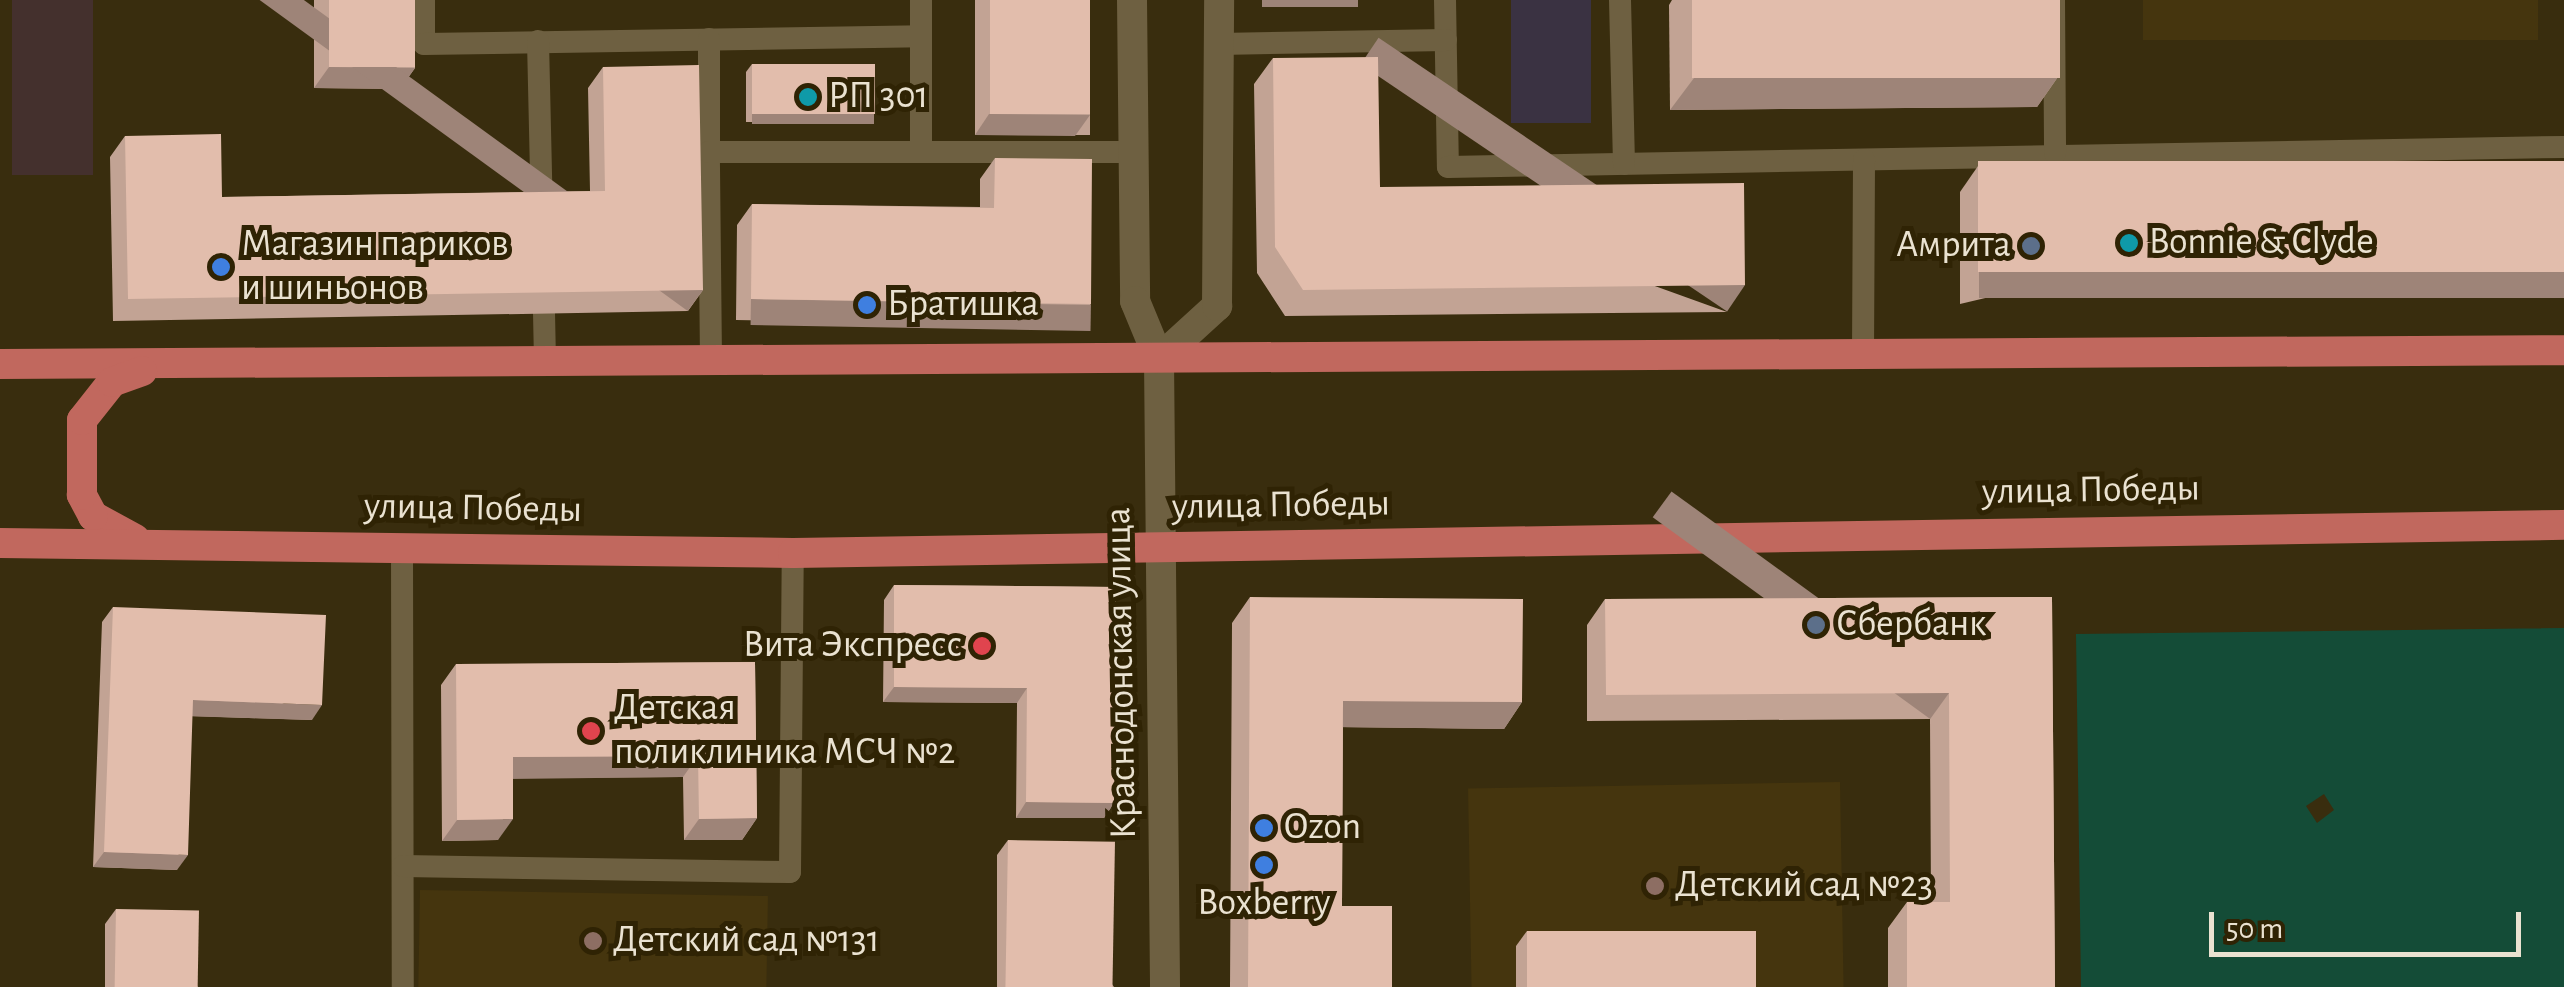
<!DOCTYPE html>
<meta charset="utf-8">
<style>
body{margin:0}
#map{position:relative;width:2564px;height:987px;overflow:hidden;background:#392d0e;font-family:"Alegreya Sans",sans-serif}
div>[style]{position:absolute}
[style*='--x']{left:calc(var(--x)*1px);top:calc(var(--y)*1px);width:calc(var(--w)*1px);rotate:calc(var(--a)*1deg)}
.commercial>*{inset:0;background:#44302d;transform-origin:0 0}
.industrial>*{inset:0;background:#3a3242;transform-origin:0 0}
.built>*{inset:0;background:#45350e;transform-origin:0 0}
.green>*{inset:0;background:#144c37}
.lane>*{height:22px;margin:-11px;padding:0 11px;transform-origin:11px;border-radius:11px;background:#6e6041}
.street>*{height:30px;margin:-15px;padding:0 15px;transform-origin:15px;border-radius:15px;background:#6e6041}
.primary>*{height:30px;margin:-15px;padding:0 15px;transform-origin:15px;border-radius:15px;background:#c1685e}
.wall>*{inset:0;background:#c2a394;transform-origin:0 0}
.shaded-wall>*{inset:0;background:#9e8478;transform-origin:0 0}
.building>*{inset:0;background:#e2bdac;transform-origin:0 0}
.dots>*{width:28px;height:28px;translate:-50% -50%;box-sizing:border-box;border:5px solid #2f2304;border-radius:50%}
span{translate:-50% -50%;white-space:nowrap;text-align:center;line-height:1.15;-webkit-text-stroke:10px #2f2304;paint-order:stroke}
.poi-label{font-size:38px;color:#eae2d1}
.left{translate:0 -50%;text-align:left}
.right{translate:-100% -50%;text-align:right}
.street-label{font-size:38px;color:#eae2d1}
.scale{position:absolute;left:2209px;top:912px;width:312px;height:45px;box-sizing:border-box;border:5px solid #eae2d1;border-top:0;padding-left:12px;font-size:30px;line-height:35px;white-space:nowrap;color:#eae2d1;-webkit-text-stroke:8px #2f2304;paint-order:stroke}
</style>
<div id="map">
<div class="commercial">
<i style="left:12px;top:0;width:81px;height:175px"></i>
</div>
<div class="industrial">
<i style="left:1511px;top:0;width:80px;height:123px"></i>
</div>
<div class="built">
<i style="left:2143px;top:0;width:395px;height:40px"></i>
<i style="left:1840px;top:782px;width:205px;height:372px;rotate:89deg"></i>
<i style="left:420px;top:890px;width:348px;height:97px;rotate:1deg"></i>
</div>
<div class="green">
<i style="clip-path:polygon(evenodd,2564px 628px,2564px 987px,2081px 987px,2076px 634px,2564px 628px,2324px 794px,2334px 810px,2317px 823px,2306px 806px,2324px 794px)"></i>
</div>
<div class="lane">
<i style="--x:424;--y:0;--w:44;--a:90"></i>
<i style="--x:424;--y:44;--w:497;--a:-0.9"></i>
<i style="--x:1445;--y:0;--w:167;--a:89"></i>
<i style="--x:1448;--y:167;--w:1116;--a:-1.03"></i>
<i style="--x:1620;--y:0;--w:164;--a:88.6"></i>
<i style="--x:2054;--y:0;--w:153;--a:89.6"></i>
<i style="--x:709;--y:39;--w:113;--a:90"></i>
<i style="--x:538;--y:41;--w:171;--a:88.7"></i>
<i style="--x:1219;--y:44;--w:227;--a:-1"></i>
<i style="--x:921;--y:152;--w:152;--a:-90"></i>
<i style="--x:544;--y:313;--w:48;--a:88.8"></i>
<i style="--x:1863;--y:354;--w:194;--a:-89.7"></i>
<i style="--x:711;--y:359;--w:207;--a:-90.6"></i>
<i style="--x:709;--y:152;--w:425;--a:0"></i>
<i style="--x:402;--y:548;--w:439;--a:89.9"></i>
<i style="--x:403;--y:866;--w:387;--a:0.9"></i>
<i style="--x:790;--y:872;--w:319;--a:-89.5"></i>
</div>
<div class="street">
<i style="--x:1132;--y:0;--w:301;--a:89.4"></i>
<i style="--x:1135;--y:301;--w:63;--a:67.5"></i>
<i style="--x:1159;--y:359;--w:628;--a:89.45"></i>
<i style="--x:1159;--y:359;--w:79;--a:-42.4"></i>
<i style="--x:1217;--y:306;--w:306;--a:-89.6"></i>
</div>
<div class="primary">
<i style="--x:0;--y:364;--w:2564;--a:-0.31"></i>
<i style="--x:135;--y:539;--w:48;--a:-151.3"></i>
<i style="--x:93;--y:516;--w:24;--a:-118"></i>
<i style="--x:82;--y:495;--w:75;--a:-90"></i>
<i style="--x:82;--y:420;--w:48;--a:-51.7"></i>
<i style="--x:112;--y:382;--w:32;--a:-20"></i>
<i style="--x:0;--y:543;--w:793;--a:0.72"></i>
<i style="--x:793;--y:553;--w:1771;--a:-0.91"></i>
</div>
<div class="wall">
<i style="clip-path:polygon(314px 0,415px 0,415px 68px,400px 89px,314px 88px)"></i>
<i style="left:975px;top:0;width:115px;height:135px"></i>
<i style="clip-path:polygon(1672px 0,1692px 0,2060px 74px,2037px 107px,1670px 110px,1669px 5px)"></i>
<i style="clip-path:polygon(1273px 58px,1380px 187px,1727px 312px,1285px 316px,1257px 273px,1254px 84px)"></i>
<i style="clip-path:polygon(752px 64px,874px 114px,869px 122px,746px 122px,746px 72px)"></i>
<i style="clip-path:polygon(603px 67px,703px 290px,688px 311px,113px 321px,110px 157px,125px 136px,222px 197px,590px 191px,588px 88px)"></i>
<i style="clip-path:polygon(995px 158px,1091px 304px,1076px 325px,736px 320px,737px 225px,752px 204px,980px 207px,980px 179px)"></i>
<i style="clip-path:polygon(2564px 161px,1960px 304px,1960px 192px,1978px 166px)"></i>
<i style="clip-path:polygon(894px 585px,1116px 587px,1114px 803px,1104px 818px,1016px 818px,1017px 703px,883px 702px,884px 600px)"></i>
<i style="clip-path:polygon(1250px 597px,1522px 702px,1504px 729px,1343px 727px,1342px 906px,1392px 987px,1230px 987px,1232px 623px)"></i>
<i style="clip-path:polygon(2052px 597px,2055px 987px,1888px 987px,1888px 928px,1907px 902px,1931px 902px,1930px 719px,1587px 721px,1587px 625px,1605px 599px)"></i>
<i style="clip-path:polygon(113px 607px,312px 720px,192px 716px,177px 870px,93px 867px,102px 622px)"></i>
<i style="clip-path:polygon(755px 662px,757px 818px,742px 840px,684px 840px,683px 777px,513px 778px,498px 840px,442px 841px,441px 685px,456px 664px)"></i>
<i style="clip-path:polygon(1008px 840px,1114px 987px,997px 987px,997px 855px)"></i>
<i style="clip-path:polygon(116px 909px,198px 987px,105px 987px,105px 924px)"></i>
<i style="clip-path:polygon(1527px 931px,1756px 987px,1516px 987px,1516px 946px)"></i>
</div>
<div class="shaded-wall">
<i style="left:1262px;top:0;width:96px;height:7px"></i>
<i style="clip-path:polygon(329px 67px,415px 68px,400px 89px,314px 88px)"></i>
<i style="clip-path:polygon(2060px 74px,2037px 107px,1670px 110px,1694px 78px)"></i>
<i style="left:752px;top:114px;width:122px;height:10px"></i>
<i style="clip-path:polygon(989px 114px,1090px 115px,1075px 136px,975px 135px)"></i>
<i style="left:2564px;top:272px;width:26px;height:585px;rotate:90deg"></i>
<i style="left:1745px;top:285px;width:32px;height:442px;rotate:124deg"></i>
<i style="left:703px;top:290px;width:26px;height:575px;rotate:126deg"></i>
<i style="left:751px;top:299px;width:340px;height:26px;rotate:1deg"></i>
<i style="clip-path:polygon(894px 687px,1027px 688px,1017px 703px,883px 702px)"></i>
<i style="left:1949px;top:693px;width:32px;height:343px;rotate:126deg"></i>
<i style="clip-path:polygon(193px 700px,322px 705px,312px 720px,182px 716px)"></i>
<i style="clip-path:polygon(1343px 701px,1522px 702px,1504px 729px,1325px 727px)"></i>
<i style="clip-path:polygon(698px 756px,683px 777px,498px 779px,513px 757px)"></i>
<i style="clip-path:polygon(1026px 802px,1114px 803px,1104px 818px,1016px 818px)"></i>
<i style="clip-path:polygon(757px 818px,742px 840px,684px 840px,699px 819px)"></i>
<i style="clip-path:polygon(513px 819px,498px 840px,442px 841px,457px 820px)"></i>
<i style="clip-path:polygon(104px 852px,188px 855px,177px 870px,93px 867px)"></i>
</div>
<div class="building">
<i style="left:329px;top:0;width:86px;height:67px"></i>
<i style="left:990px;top:0;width:100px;height:114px"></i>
<i style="left:1692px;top:0;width:368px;height:78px"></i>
<i style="clip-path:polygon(1378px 57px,1380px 187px,1744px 183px,1745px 285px,1303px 290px,1275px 247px,1273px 58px)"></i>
<i style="left:752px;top:64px;width:123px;height:50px"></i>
<i style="clip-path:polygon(699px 65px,703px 290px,128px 299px,125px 136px,221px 134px,222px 197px,605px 191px,603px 67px)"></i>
<i style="clip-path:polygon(995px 158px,1092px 159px,1091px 304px,751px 299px,752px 204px,994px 208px)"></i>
<i style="left:2564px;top:161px;width:111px;height:586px;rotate:90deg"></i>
<i style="clip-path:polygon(894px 585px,1116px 587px,1114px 803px,1026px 802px,1027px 688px,894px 687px)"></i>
<i style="clip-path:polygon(1250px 597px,1523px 599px,1522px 702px,1343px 701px,1342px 906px,1392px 906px,1392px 987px,1248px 987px)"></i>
<i style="clip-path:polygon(2052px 597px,2055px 987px,1907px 987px,1907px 902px,1950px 902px,1949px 693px,1606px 695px,1605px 599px)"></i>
<i style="clip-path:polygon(113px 607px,326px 615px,322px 705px,193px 700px,188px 855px,104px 852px)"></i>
<i style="clip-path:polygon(755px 662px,757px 818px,699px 819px,698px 756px,513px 757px,513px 819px,457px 820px,456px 664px)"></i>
<i style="left:1008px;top:840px;width:107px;height:147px;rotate:1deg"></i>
<i style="left:116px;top:909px;width:83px;height:78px;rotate:1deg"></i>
<i style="left:1527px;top:931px;width:229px;height:56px"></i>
</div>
<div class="dots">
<i style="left:808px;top:97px;background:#0f9aa8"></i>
<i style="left:2129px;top:243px;background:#0f9aa8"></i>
<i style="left:2031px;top:246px;background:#5c6f8a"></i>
<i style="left:221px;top:267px;background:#3f7fe0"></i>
<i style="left:867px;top:305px;background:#3f7fe0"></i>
<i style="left:1816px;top:625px;background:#5c6f8a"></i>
<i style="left:982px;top:646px;background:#e0444e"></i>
<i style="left:591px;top:731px;background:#e0444e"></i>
<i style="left:1264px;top:828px;background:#3f7fe0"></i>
<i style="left:1264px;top:865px;background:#3f7fe0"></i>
<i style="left:1655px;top:886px;background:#8d6e63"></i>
<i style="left:593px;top:941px;background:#8d6e63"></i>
</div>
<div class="poi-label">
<span class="left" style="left:828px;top:97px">РП 301</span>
<span class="left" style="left:2149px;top:243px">Bonnie &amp; Clyde</span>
<span class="left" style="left:241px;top:267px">Магазин париков<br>и шиньонов</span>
<span class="right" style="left:2011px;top:246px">Амрита</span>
<span class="left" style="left:887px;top:305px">Братишка</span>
<span class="left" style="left:1836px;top:625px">Сбербанк</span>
<span class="right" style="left:962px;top:646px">Вита Экспресс</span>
<span class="left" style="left:614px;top:731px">Детская<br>поликлиника МСЧ №2</span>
<span class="left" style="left:1284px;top:828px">Ozon</span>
<span class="left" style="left:1675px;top:886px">Детский сад №23</span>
<span style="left:1264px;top:904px">Boxberry</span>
<span class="left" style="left:613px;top:941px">Детский сад №131</span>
</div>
<div class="street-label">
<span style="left:2091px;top:491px;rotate:-1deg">улица Победы</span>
<span style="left:1281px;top:506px;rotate:-1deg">улица Победы</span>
<span style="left:473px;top:509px;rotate:1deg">улица Победы</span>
<span style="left:1122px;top:673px;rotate:-91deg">Краснодонская улица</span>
</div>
<div class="scale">50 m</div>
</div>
